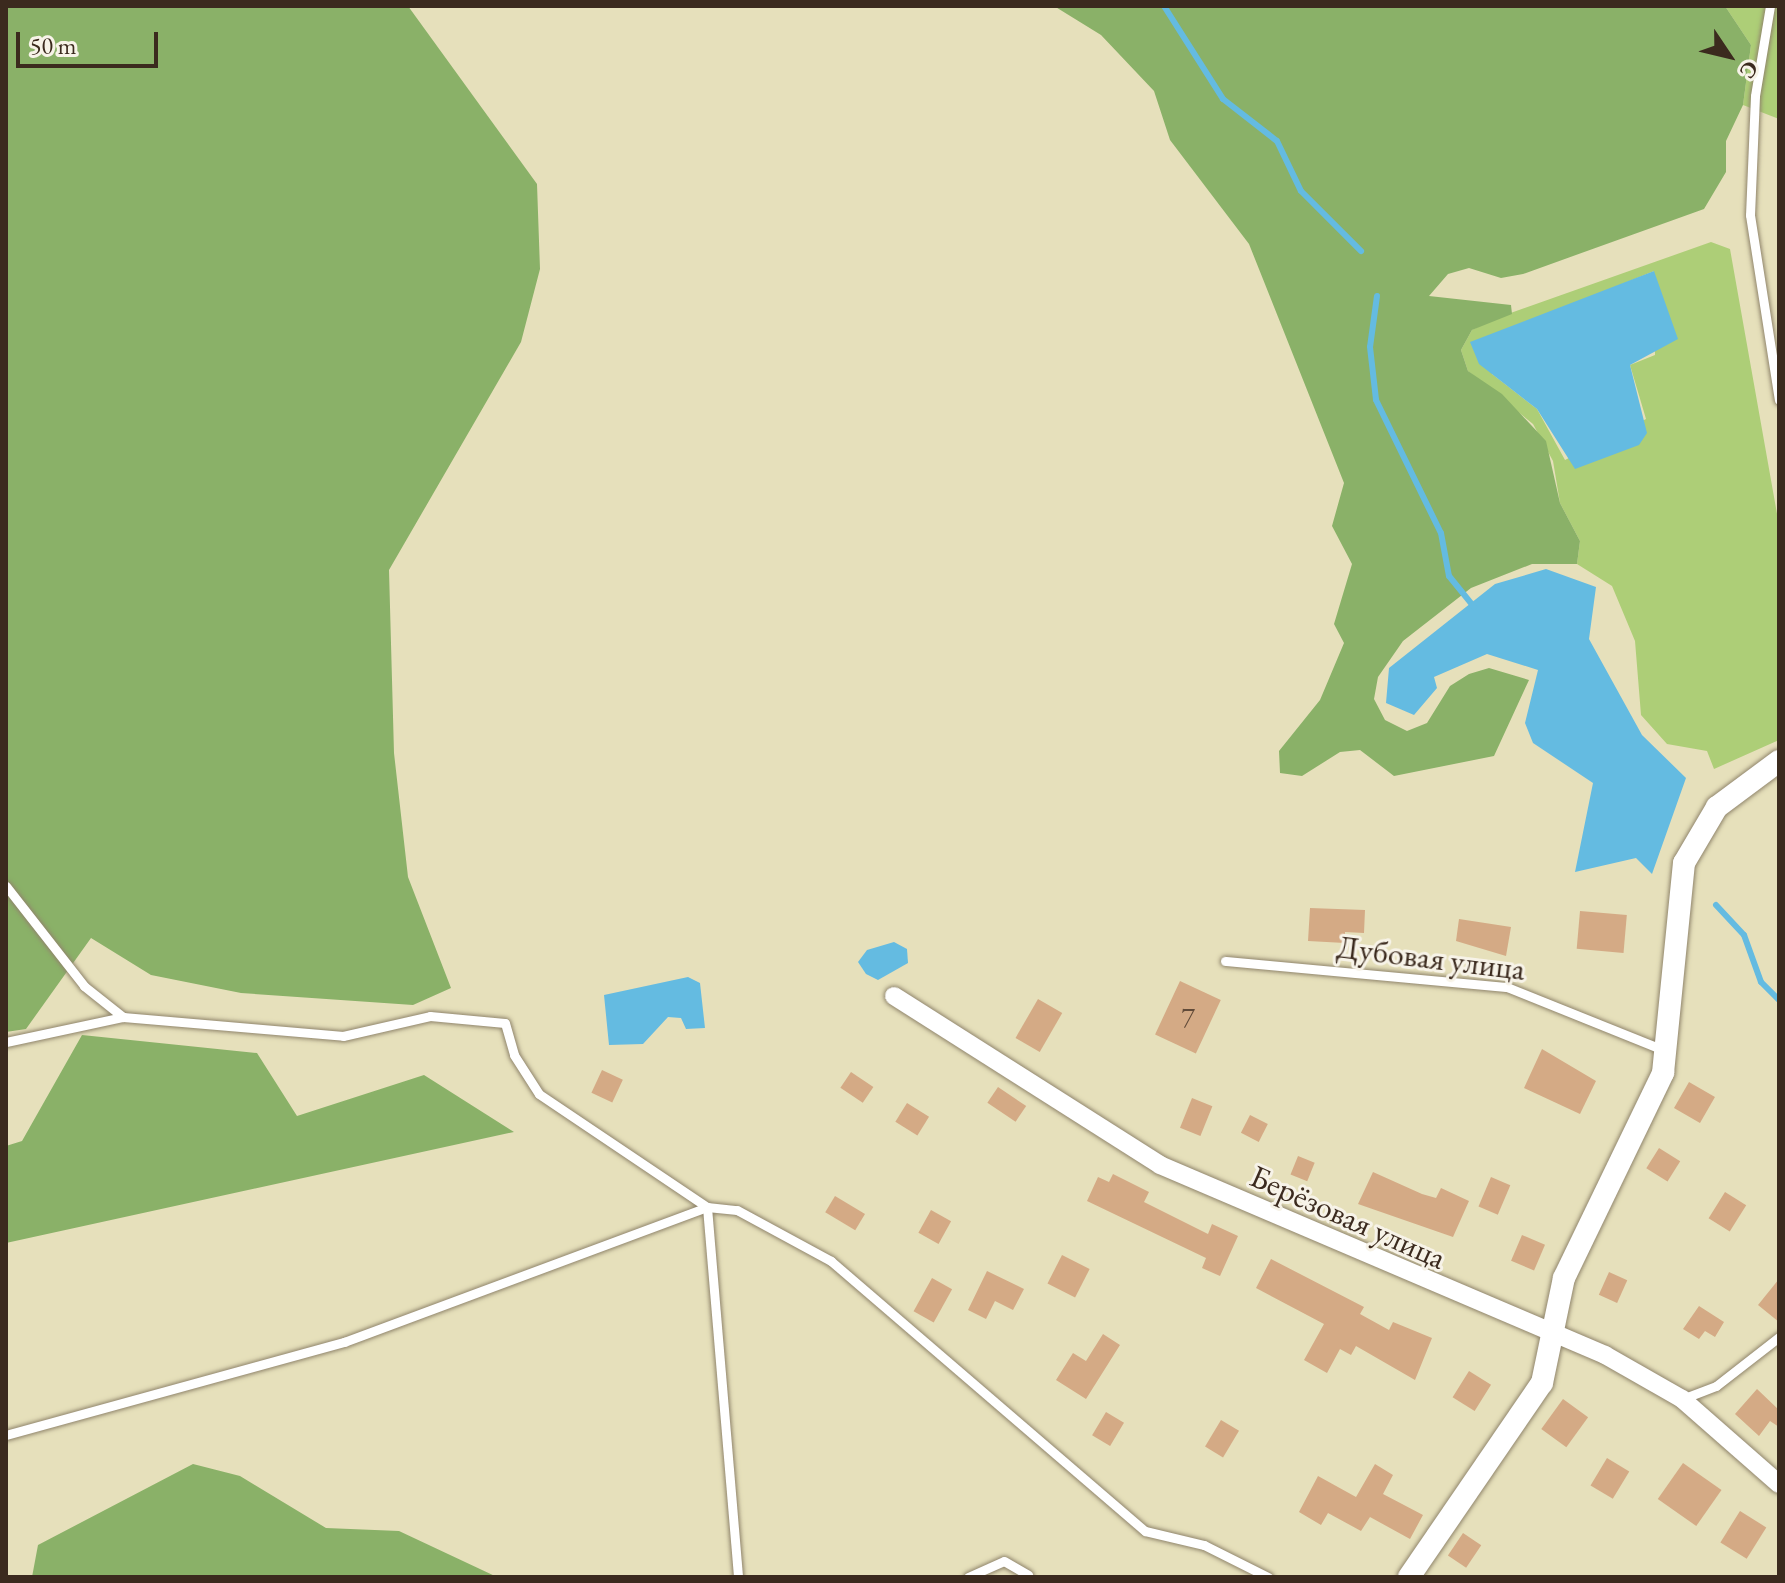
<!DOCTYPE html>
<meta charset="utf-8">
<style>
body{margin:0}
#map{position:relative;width:1785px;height:1583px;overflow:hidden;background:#e6e0bb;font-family:"EB Garamond",serif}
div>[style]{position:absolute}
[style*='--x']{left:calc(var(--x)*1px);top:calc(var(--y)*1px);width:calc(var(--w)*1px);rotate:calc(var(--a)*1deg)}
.green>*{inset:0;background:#adce77}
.forest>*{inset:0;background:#8ab168}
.water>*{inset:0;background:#64bbe1}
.stream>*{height:6px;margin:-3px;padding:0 3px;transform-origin:3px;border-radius:3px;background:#64bbe1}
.building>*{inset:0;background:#d4aa85;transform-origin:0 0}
.roads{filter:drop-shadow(0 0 2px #90856c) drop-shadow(0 0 2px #90856c)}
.service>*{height:9px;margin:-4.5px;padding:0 4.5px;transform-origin:4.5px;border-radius:4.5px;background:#fff}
.minor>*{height:18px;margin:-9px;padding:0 9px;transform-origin:9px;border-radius:9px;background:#fff}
.tertiary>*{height:22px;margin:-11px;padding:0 11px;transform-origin:11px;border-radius:11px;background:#fff}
span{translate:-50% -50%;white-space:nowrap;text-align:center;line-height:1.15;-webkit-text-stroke:6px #f7f3e8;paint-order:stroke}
.number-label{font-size:28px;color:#614a38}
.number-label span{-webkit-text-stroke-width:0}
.street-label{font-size:32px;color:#3b2a1e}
.frame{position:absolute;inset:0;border:8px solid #3b2a1e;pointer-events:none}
.north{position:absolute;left:1689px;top:16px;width:80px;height:80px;-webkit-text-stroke:6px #f7f3e8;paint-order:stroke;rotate:125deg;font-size:22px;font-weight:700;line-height:32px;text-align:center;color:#3b2a1e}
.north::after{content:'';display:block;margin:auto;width:28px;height:36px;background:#3b2a1e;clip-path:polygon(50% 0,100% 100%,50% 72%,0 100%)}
.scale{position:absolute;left:16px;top:32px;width:142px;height:36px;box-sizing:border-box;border:4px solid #3b2a1e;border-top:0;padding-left:10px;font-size:24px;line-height:28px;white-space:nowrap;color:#3b2a1e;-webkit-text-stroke:6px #f7f3e8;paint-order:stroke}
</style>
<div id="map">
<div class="green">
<i style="clip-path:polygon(1725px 6px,1779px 6px,1779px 119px,1743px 105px,1751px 45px)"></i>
<i style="clip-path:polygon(evenodd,1711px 242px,1730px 249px,1779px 525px,1779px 740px,1714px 769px,1707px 751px,1667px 744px,1641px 715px,1635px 641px,1612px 586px,1577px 564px,1580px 541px,1560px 503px,1553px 461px,1533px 424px,1468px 371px,1461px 350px,1472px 330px,1491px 320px,1711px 242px,1654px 271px,1655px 355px,1630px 365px,1646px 419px,1565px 460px,1537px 409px,1492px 374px,1576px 303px,1654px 271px)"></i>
</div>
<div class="forest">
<i style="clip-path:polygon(6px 6px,408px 6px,537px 184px,540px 269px,521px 342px,389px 570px,394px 753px,408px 877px,451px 988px,413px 1005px,241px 993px,151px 975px,91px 938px,26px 1029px,6px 1032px)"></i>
<i style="clip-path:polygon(1054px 6px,1725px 6px,1751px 45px,1743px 105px,1726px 141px,1726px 172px,1704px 209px,1523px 274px,1501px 278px,1469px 268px,1448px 274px,1429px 296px,1511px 305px,1512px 314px,1472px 330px,1461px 350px,1468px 371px,1502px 394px,1546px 441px,1560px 503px,1580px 541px,1577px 564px,1532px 564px,1471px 588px,1403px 641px,1378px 677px,1374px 699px,1385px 720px,1407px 731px,1427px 723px,1450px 686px,1469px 674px,1489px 668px,1529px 680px,1494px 756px,1394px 776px,1360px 750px,1340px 752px,1302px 776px,1280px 773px,1279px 751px,1320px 700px,1344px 643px,1334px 624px,1352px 564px,1332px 526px,1344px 483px,1249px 244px,1170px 140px,1154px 91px,1101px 35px)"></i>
<i style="clip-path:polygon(82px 1035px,257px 1053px,297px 1116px,424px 1075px,514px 1132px,6px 1243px,6px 1146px,22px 1141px)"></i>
<i style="clip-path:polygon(193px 1464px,240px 1476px,326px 1528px,399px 1531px,497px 1577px,32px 1577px,38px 1545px)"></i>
</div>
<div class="water">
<i style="clip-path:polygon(1654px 271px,1678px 339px,1630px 365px,1647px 433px,1639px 445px,1575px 469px,1537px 409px,1479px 364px,1470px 342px)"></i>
<i style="clip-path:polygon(1546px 569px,1596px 587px,1589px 639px,1642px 735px,1686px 778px,1652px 874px,1636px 858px,1575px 872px,1593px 783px,1533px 743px,1525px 723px,1538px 670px,1487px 654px,1434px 677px,1437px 688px,1414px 715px,1386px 703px,1389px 668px,1495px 584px)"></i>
<i style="clip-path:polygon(894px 942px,907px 949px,908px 963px,878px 980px,866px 974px,858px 962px,867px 950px)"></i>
<i style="clip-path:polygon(688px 977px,700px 983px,705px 1028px,686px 1029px,681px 1018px,668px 1017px,643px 1044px,609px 1045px,604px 995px)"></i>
</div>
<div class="stream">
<i style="--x:1164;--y:6;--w:110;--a:57.6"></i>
<i style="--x:1223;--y:99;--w:68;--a:37.9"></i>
<i style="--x:1277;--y:141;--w:55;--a:64.4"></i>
<i style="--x:1301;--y:191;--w:85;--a:45"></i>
<i style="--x:1377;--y:296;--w:51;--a:97.8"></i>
<i style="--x:1370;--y:347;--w:53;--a:83.5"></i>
<i style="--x:1376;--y:400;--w:148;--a:64"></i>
<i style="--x:1441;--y:533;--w:44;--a:79.5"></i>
<i style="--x:1449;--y:576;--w:40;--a:51"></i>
<i style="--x:1716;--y:905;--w:41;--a:47"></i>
<i style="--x:1744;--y:935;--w:50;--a:70.1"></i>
<i style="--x:1761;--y:982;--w:25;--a:45"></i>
</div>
<div class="building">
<i style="clip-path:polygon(1310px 908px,1365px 910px,1364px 933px,1345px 932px,1345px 943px,1308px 941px)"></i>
<i style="left:1580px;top:911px;width:47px;height:38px;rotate:5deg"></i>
<i style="clip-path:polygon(1459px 919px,1511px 927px,1506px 956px,1456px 941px)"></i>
<i style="left:1180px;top:981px;width:45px;height:59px;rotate:25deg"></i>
<i style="left:1038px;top:999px;width:28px;height:45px;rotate:30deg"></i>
<i style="clip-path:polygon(1542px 1049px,1596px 1081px,1580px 1114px,1524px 1088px)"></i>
<i style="left:602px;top:1070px;width:23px;height:25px;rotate:25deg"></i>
<i style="left:851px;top:1072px;width:27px;height:19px;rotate:34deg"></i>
<i style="left:1689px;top:1082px;width:30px;height:30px;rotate:30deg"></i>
<i style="left:998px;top:1087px;width:34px;height:19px;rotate:34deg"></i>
<i style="left:1192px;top:1098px;width:22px;height:32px;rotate:22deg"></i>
<i style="left:907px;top:1103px;width:26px;height:22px;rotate:32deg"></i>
<i style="left:1250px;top:1115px;width:20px;height:20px;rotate:27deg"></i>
<i style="left:1659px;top:1148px;width:25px;height:24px;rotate:32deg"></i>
<i style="left:1298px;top:1156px;width:18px;height:20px;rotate:22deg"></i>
<i style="clip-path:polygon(1373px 1172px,1422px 1194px,1436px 1198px,1441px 1188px,1469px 1201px,1453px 1237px,1358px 1204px)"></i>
<i style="clip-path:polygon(1113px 1174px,1149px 1192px,1144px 1202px,1208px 1234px,1212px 1224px,1238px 1236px,1220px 1276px,1202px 1268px,1206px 1258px,1087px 1201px,1098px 1177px,1109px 1182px)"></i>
<i style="left:1491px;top:1177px;width:21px;height:32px;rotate:23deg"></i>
<i style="left:1725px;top:1192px;width:25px;height:31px;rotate:32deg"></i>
<i style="left:835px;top:1196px;width:35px;height:19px;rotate:31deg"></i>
<i style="left:931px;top:1210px;width:23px;height:26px;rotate:29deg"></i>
<i style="left:1522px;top:1235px;width:25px;height:28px;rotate:23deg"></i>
<i style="left:1062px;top:1255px;width:31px;height:32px;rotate:27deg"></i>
<i style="clip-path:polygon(1271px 1259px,1364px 1307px,1360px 1314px,1389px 1330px,1393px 1322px,1432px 1338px,1415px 1380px,1356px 1346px,1351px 1355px,1340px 1349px,1327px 1373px,1304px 1360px,1324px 1324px,1256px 1288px)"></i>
<i style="clip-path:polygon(987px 1271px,1024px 1289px,1013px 1310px,995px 1301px,986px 1319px,968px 1310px)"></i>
<i style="left:1609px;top:1272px;width:20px;height:25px;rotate:24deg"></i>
<i style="left:932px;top:1278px;width:23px;height:38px;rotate:29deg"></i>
<i style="clip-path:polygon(1779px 1279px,1779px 1322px,1758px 1305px)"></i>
<i style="clip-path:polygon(1699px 1306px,1724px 1322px,1715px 1337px,1705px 1331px,1699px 1339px,1683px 1329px)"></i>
<i style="clip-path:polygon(1103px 1334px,1120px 1345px,1086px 1399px,1056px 1380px,1073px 1353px,1086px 1361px)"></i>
<i style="left:1469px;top:1371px;width:26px;height:31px;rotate:32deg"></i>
<i style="clip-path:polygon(1757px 1389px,1779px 1410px,1779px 1427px,1770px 1421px,1759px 1436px,1735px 1414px)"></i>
<i style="left:1563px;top:1399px;width:31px;height:37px;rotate:36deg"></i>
<i style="left:1106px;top:1412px;width:21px;height:27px;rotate:31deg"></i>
<i style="left:1221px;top:1420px;width:21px;height:31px;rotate:31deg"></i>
<i style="left:1607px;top:1458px;width:26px;height:32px;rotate:31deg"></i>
<i style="left:1683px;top:1463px;width:47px;height:44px;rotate:35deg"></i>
<i style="clip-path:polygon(1375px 1464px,1393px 1475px,1383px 1494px,1423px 1515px,1410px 1539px,1370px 1517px,1361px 1531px,1328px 1513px,1321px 1525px,1299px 1512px,1318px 1476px,1356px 1497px)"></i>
<i style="left:1740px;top:1511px;width:31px;height:37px;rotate:32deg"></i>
<i style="left:1463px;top:1533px;width:22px;height:27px;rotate:34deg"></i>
</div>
<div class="roads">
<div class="service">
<i style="--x:1770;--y:6;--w:91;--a:99.5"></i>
<i style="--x:1755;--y:96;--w:119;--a:92.4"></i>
<i style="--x:1750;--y:215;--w:187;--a:81.1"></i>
<i style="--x:6;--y:886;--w:127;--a:52"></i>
<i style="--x:84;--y:986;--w:50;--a:38.5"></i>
<i style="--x:1225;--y:961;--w:283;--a:5.3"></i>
<i style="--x:1507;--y:987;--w:171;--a:21.9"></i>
<i style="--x:6;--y:1042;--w:120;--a:-12.1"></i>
<i style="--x:123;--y:1017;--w:221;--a:4.9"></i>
<i style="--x:343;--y:1036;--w:89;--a:-12.9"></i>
<i style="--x:430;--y:1016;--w:75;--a:5.3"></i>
<i style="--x:505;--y:1023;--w:33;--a:74"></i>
<i style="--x:514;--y:1055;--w:46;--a:57.3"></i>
<i style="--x:539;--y:1094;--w:202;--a:33.9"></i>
<i style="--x:707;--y:1207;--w:371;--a:85.2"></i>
<i style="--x:1682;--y:1399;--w:36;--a:-21"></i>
<i style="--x:1716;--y:1386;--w:80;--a:-37.9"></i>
<i style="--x:6;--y:1435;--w:351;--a:-15.4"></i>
<i style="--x:344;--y:1342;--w:387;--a:-20.4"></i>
<i style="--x:707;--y:1207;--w:30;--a:6"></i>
<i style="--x:737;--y:1210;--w:107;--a:28.5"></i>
<i style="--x:831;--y:1261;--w:414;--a:40.7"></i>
<i style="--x:1145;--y:1531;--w:61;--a:13.3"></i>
<i style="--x:1204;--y:1545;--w:72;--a:26.6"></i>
<i style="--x:968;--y:1577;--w:39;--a:-24"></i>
<i style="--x:1004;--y:1561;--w:28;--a:30"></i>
</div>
<div class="minor">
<i style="--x:894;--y:996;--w:315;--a:32.4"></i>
<i style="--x:1160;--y:1165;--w:484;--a:23.1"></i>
<i style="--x:1605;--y:1355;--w:89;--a:29.7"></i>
<i style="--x:1682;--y:1399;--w:129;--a:41.2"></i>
</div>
<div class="tertiary">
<i style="--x:1409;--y:1577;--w:235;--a:-55.6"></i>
<i style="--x:1542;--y:1383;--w:107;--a:-78.2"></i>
<i style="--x:1564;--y:1278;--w:228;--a:-64.2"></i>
<i style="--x:1663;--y:1073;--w:211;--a:-84.3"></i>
<i style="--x:1684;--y:863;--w:65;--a:-59.5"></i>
<i style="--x:1717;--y:807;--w:77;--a:-36.6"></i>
</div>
</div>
<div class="number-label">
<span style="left:1188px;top:1017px">7</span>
</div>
<div class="street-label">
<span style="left:1431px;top:958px;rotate:7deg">Дубовая улица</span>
<span style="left:1348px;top:1217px;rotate:24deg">Берёзовая улица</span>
</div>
<div class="frame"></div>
<div class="north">С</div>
<div class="scale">50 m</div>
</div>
